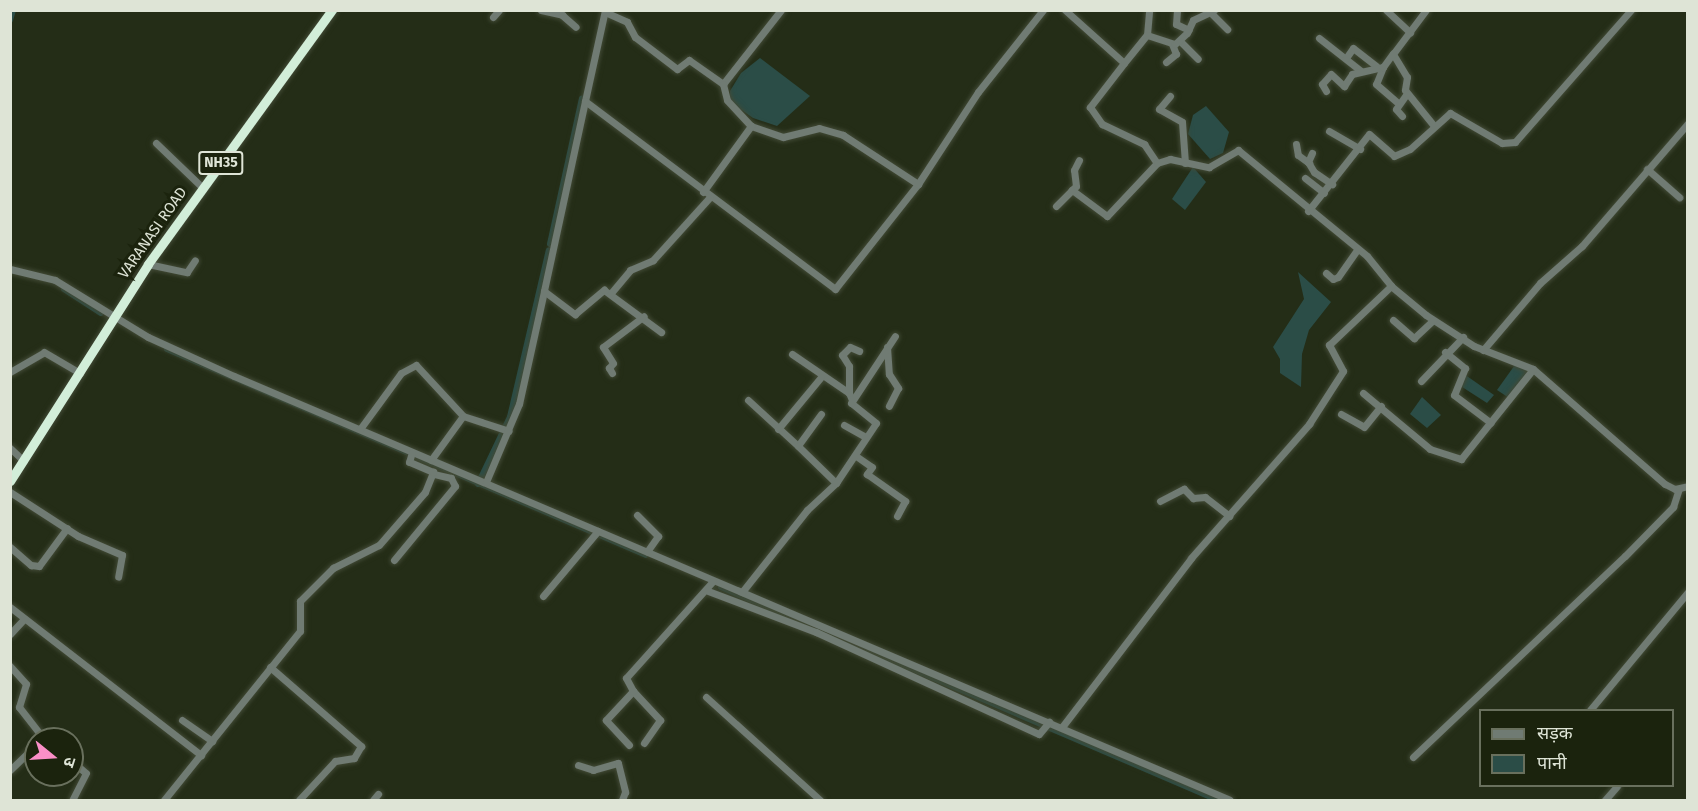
<!DOCTYPE html>
<meta charset="utf-8">
<style>
body{margin:0}
#map{position:relative;width:1698px;height:811px;overflow:hidden;background:#242d17;font-family:"Fira Sans","Noto Sans Devanagari",sans-serif}
div>[style]{position:absolute}
.water>*{inset:0;background:#2b4d47}
.canal>*{height:6px;margin:-3px;padding:0 3px;transform-origin:3px;border-radius:3px;background:#2b4d47}
.roads{filter:drop-shadow(0 0 2px #424a36) drop-shadow(0 0 2px #424a36)}
.minor>*{height:7px;margin:-3.5px;padding:0 3.5px;transform-origin:3.5px;border-radius:3.5px;background:#707b73}
.highway>*{height:9px;margin:-4.5px;padding:0 4.5px;transform-origin:4.5px;border-radius:4.5px;background:#d2eed9}
span{translate:-50% -50%;white-space:nowrap;text-align:center;line-height:1.15;-webkit-text-stroke:6px #1b230d;paint-order:stroke}
.shield-label span{padding:2px 4px;background:#1b230d;border:2px solid;border-radius:4px;-webkit-text-stroke-width:0}
.shield-label{font-size:14px;color:#dee4d6;font-weight:700}
.street-label{font-size:15px;color:#dee4d6}
.frame{position:absolute;inset:0;border:12px solid #dee4d6;pointer-events:none}
.legend{position:absolute;left:1479px;top:709px;width:195px;height:78px;box-sizing:border-box;background:#1b230d;border:2px solid #69705d;margin:0;padding:8px 10px;list-style:none;font-size:18px;color:#dee4d6}
.legend li{display:flex;align-items:center;gap:12px;height:30px}
.legend b{width:30px;border:2px solid #69705d}
.north{position:absolute;left:24px;top:727px;width:60px;height:60px;box-sizing:border-box;background:#1b230d;border:2px solid #69705d;border-radius:50%;rotate:108deg;font-size:16px;font-weight:700;line-height:24px;text-align:center;color:#dee4d6}
.north::after{content:'';display:block;margin:auto;width:21px;height:27px;background:#fa8fc7;clip-path:polygon(50% 0,100% 100%,50% 72%,0 100%)}
</style>
<div id="map">
<div class="water">
<i style="clip-path:polygon(760px 58px,810px 96px,777px 126px,753px 118px,730px 102px,730px 91px,741px 73px)"></i>
<i style="clip-path:polygon(1206px 106px,1229px 132px,1223px 153px,1210px 159px,1188px 134px,1193px 115px)"></i>
<i style="clip-path:polygon(1193px 167px,1206px 182px,1185px 210px,1172px 199px)"></i>
<i style="clip-path:polygon(1298px 272px,1331px 302px,1309px 330px,1302px 354px,1301px 387px,1280px 373px,1280px 359px,1273px 347px,1304px 299px)"></i>
<i style="clip-path:polygon(1517px 362px,1530px 370px,1509px 398px,1497px 390px)"></i>
<i style="clip-path:polygon(1464px 374px,1494px 395px,1487px 403px,1459px 385px)"></i>
<i style="clip-path:polygon(1422px 397px,1441px 415px,1427px 428px,1410px 414px)"></i>
</div>
<div class="canal">
<i style="left:10px;top:20px;width:10px;rotate:-73deg"></i>
<i style="left:550px;top:244px;width:149px;rotate:-77.6deg"></i>
<i style="left:64px;top:289px;width:44px;rotate:33deg"></i>
<i style="left:167px;top:349px;width:521px;rotate:23.27deg"></i>
<i style="left:478px;top:484px;width:74px;rotate:-64.5deg"></i>
<i style="left:510px;top:417px;width:171px;rotate:-76.9deg"></i>
<i style="left:721px;top:587px;width:541px;rotate:23.2deg"></i>
</div>
<div class="roads">
<div class="minor">
<i style="left:541px;top:10px;width:22px;rotate:13deg"></i>
<i style="left:562px;top:15px;width:18px;rotate:41deg"></i>
<i style="left:605px;top:10px;width:93px;rotate:102.4deg"></i>
<i style="left:585px;top:101px;width:313px;rotate:36.9deg"></i>
<i style="left:835px;top:289px;width:134px;rotate:-51.7deg"></i>
<i style="left:918px;top:184px;width:110px;rotate:-56.9deg"></i>
<i style="left:978px;top:92px;width:105px;rotate:-51.6deg"></i>
<i style="left:1065px;top:10px;width:79px;rotate:41.9deg"></i>
<i style="left:1124px;top:63px;width:56px;rotate:127.7deg"></i>
<i style="left:1090px;top:107px;width:21px;rotate:55deg"></i>
<i style="left:1102px;top:124px;width:47px;rotate:25.5deg"></i>
<i style="left:1144px;top:144px;width:23px;rotate:56deg"></i>
<i style="left:1157px;top:163px;width:73px;rotate:133.3deg"></i>
<i style="left:1107px;top:216px;width:44px;rotate:-143.4deg"></i>
<i style="left:1177px;top:10px;width:14px;rotate:94deg"></i>
<i style="left:1176px;top:24px;width:14px;rotate:25deg"></i>
<i style="left:1386px;top:10px;width:33px;rotate:43deg"></i>
<i style="left:1426px;top:10px;width:55px;rotate:126.9deg"></i>
<i style="left:1393px;top:54px;width:27px;rotate:59deg"></i>
<i style="left:1407px;top:77px;width:13px;rotate:99deg"></i>
<i style="left:1405px;top:90px;width:46px;rotate:51.1deg"></i>
<i style="left:605px;top:12px;width:24px;rotate:24deg"></i>
<i style="left:627px;top:22px;width:17px;rotate:62deg"></i>
<i style="left:635px;top:37px;width:53px;rotate:37.3deg"></i>
<i style="left:677px;top:69px;width:15px;rotate:-37deg"></i>
<i style="left:689px;top:60px;width:42px;rotate:35.2deg"></i>
<i style="left:723px;top:84px;width:94px;rotate:-51.9deg"></i>
<i style="left:1211px;top:13px;width:23px;rotate:45deg"></i>
<i style="left:493px;top:17px;width:9px;rotate:-49deg"></i>
<i style="left:1147px;top:35px;width:25px;rotate:-85deg"></i>
<i style="left:1319px;top:38px;width:53px;rotate:38.2deg"></i>
<i style="left:1180px;top:41px;width:25px;rotate:45deg"></i>
<i style="left:1346px;top:58px;width:12px;rotate:-55deg"></i>
<i style="left:1353px;top:48px;width:29px;rotate:38deg"></i>
<i style="left:1166px;top:62px;width:13px;rotate:-39deg"></i>
<i style="left:1176px;top:54px;width:11px;rotate:-112deg"></i>
<i style="left:1124px;top:63px;width:36px;rotate:-51deg"></i>
<i style="left:1147px;top:35px;width:29px;rotate:18deg"></i>
<i style="left:1175px;top:44px;width:16px;rotate:-43deg"></i>
<i style="left:1187px;top:33px;width:14px;rotate:-65deg"></i>
<i style="left:1193px;top:20px;width:23px;rotate:-25deg"></i>
<i style="left:1383px;top:67px;width:18px;rotate:112deg"></i>
<i style="left:1376px;top:84px;width:30px;rotate:41deg"></i>
<i style="left:1326px;top:91px;width:8px;rotate:-120deg"></i>
<i style="left:1322px;top:84px;width:13px;rotate:-48deg"></i>
<i style="left:1331px;top:74px;width:18px;rotate:43deg"></i>
<i style="left:1344px;top:86px;width:14px;rotate:-56deg"></i>
<i style="left:1352px;top:74px;width:32px;rotate:-13deg"></i>
<i style="left:1383px;top:67px;width:17px;rotate:-54deg"></i>
<i style="left:1170px;top:96px;width:17px;rotate:130deg"></i>
<i style="left:1159px;top:109px;width:26px;rotate:29deg"></i>
<i style="left:1182px;top:122px;width:41px;rotate:85.8deg"></i>
<i style="left:585px;top:101px;width:194px;rotate:102.2deg"></i>
<i style="left:544px;top:291px;width:39px;rotate:37deg"></i>
<i style="left:575px;top:314px;width:38px;rotate:-40deg"></i>
<i style="left:604px;top:290px;width:71px;rotate:36.4deg"></i>
<i style="left:1402px;top:116px;width:9px;rotate:-131deg"></i>
<i style="left:1396px;top:109px;width:19px;rotate:-55deg"></i>
<i style="left:751px;top:126px;width:34px;rotate:19deg"></i>
<i style="left:783px;top:137px;width:37px;rotate:-14deg"></i>
<i style="left:819px;top:128px;width:25px;rotate:16deg"></i>
<i style="left:843px;top:135px;width:90px;rotate:33.2deg"></i>
<i style="left:1329px;top:131px;width:36px;rotate:30deg"></i>
<i style="left:156px;top:143px;width:65px;rotate:43.8deg"></i>
<i style="left:1296px;top:144px;width:11px;rotate:80deg"></i>
<i style="left:1298px;top:155px;width:14px;rotate:36deg"></i>
<i style="left:1312px;top:153px;width:10px;rotate:114deg"></i>
<i style="left:1308px;top:162px;width:12px;rotate:59deg"></i>
<i style="left:1314px;top:172px;width:22px;rotate:34deg"></i>
<i style="left:1157px;top:163px;width:14px;rotate:-17deg"></i>
<i style="left:1170px;top:159px;width:40px;rotate:12deg"></i>
<i style="left:1209px;top:167px;width:34px;rotate:-30deg"></i>
<i style="left:1238px;top:150px;width:167px;rotate:39.4deg"></i>
<i style="left:1367px;top:256px;width:38px;rotate:51deg"></i>
<i style="left:1391px;top:286px;width:45px;rotate:39.6deg"></i>
<i style="left:1426px;top:315px;width:57px;rotate:32.9deg"></i>
<i style="left:1474px;top:346px;width:63px;rotate:21.3deg"></i>
<i style="left:1533px;top:369px;width:175px;rotate:41.1deg"></i>
<i style="left:1665px;top:484px;width:11px;rotate:27deg"></i>
<i style="left:1675px;top:489px;width:13px;rotate:-13deg"></i>
<i style="left:1647px;top:169px;width:43px;rotate:41.2deg"></i>
<i style="left:1305px;top:178px;width:24px;rotate:38deg"></i>
<i style="left:703px;top:192px;width:82px;rotate:-54deg"></i>
<i style="left:751px;top:126px;width:35px;rotate:-133deg"></i>
<i style="left:727px;top:100px;width:16px;rotate:-104deg"></i>
<i style="left:1056px;top:206px;width:28px;rotate:-45deg"></i>
<i style="left:1076px;top:186px;width:16px;rotate:-97deg"></i>
<i style="left:1074px;top:170px;width:11px;rotate:-63deg"></i>
<i style="left:1308px;top:211px;width:98px;rotate:-51.6deg"></i>
<i style="left:1369px;top:134px;width:33px;rotate:41deg"></i>
<i style="left:1394px;top:156px;width:17px;rotate:-24deg"></i>
<i style="left:1410px;top:149px;width:54px;rotate:-42deg"></i>
<i style="left:1450px;top:113px;width:60px;rotate:30deg"></i>
<i style="left:1502px;top:143px;width:13px;rotate:-4deg"></i>
<i style="left:1515px;top:142px;width:176px;rotate:-48.7deg"></i>
<i style="left:148px;top:264px;width:40px;rotate:12deg"></i>
<i style="left:187px;top:272px;width:14px;rotate:-56deg"></i>
<i style="left:10px;top:269px;width:46px;rotate:13.7deg"></i>
<i style="left:55px;top:280px;width:109px;rotate:31.5deg"></i>
<i style="left:148px;top:337px;width:94px;rotate:24.4deg"></i>
<i style="left:234px;top:376px;width:1082px;rotate:23.06deg"></i>
<i style="left:1326px;top:273px;width:9px;rotate:41deg"></i>
<i style="left:1333px;top:279px;width:5px;rotate:-22deg"></i>
<i style="left:1338px;top:277px;width:33px;rotate:-55deg"></i>
<i style="left:611px;top:293px;width:30px;rotate:-50deg"></i>
<i style="left:630px;top:270px;width:25px;rotate:-23deg"></i>
<i style="left:653px;top:260px;width:84px;rotate:-47.9deg"></i>
<i style="left:1393px;top:320px;width:28px;rotate:41deg"></i>
<i style="left:1414px;top:338px;width:26px;rotate:-43deg"></i>
<i style="left:887px;top:347px;width:27px;rotate:86deg"></i>
<i style="left:889px;top:374px;width:17px;rotate:57deg"></i>
<i style="left:898px;top:388px;width:20px;rotate:117deg"></i>
<i style="left:1483px;top:350px;width:88px;rotate:-49.6deg"></i>
<i style="left:1540px;top:283px;width:56px;rotate:-41.4deg"></i>
<i style="left:1582px;top:246px;width:162px;rotate:-49.2deg"></i>
<i style="left:1445px;top:352px;width:26px;rotate:39deg"></i>
<i style="left:1465px;top:368px;width:29px;rotate:112deg"></i>
<i style="left:1454px;top:395px;width:46px;rotate:37.1deg"></i>
<i style="left:792px;top:354px;width:69px;rotate:34.4deg"></i>
<i style="left:849px;top:393px;width:8px;rotate:67deg"></i>
<i style="left:10px;top:372px;width:39px;rotate:-30deg"></i>
<i style="left:44px;top:352px;width:42px;rotate:30.3deg"></i>
<i style="left:612px;top:373px;width:6px;rotate:-121deg"></i>
<i style="left:609px;top:368px;width:6px;rotate:-51deg"></i>
<i style="left:613px;top:363px;width:19px;rotate:-122deg"></i>
<i style="left:603px;top:347px;width:51px;rotate:-37.1deg"></i>
<i style="left:1421px;top:381px;width:61px;rotate:-46.3deg"></i>
<i style="left:849px;top:393px;width:27px;rotate:-90deg"></i>
<i style="left:849px;top:366px;width:13px;rotate:-122deg"></i>
<i style="left:842px;top:355px;width:11px;rotate:-45deg"></i>
<i style="left:850px;top:347px;width:10px;rotate:24deg"></i>
<i style="left:1363px;top:393px;width:87px;rotate:39.9deg"></i>
<i style="left:1430px;top:449px;width:33px;rotate:18deg"></i>
<i style="left:1461px;top:459px;width:115px;rotate:-51.3deg"></i>
<i style="left:748px;top:400px;width:68px;rotate:42.6deg"></i>
<i style="left:821px;top:414px;width:39px;rotate:126deg"></i>
<i style="left:798px;top:446px;width:53px;rotate:44.2deg"></i>
<i style="left:1341px;top:414px;width:26px;rotate:29deg"></i>
<i style="left:1364px;top:427px;width:27px;rotate:-51deg"></i>
<i style="left:844px;top:425px;width:25px;rotate:29deg"></i>
<i style="left:360px;top:429px;width:69px;rotate:-53.8deg"></i>
<i style="left:401px;top:373px;width:17px;rotate:-28deg"></i>
<i style="left:416px;top:365px;width:69px;rotate:47.3deg"></i>
<i style="left:778px;top:429px;width:67px;rotate:-50.4deg"></i>
<i style="left:10px;top:448px;width:19px;rotate:43deg"></i>
<i style="left:856px;top:456px;width:19px;rotate:35deg"></i>
<i style="left:872px;top:467px;width:9px;rotate:126deg"></i>
<i style="left:867px;top:474px;width:47px;rotate:35.4deg"></i>
<i style="left:905px;top:501px;width:17px;rotate:118deg"></i>
<i style="left:431px;top:460px;width:54px;rotate:-54deg"></i>
<i style="left:463px;top:416px;width:48px;rotate:18.1deg"></i>
<i style="left:486px;top:482px;width:85px;rotate:-67.1deg"></i>
<i style="left:519px;top:404px;width:116px;rotate:-77.5deg"></i>
<i style="left:10px;top:492px;width:81px;rotate:32.9deg"></i>
<i style="left:78px;top:536px;width:48px;rotate:23.4deg"></i>
<i style="left:122px;top:555px;width:22px;rotate:100deg"></i>
<i style="left:1160px;top:501px;width:27px;rotate:-27deg"></i>
<i style="left:1184px;top:489px;width:13px;rotate:45deg"></i>
<i style="left:1193px;top:498px;width:12px;rotate:-5deg"></i>
<i style="left:1205px;top:497px;width:31px;rotate:38deg"></i>
<i style="left:637px;top:515px;width:30px;rotate:45deg"></i>
<i style="left:658px;top:536px;width:19px;rotate:125deg"></i>
<i style="left:10px;top:547px;width:28px;rotate:41deg"></i>
<i style="left:31px;top:565px;width:8px;rotate:7deg"></i>
<i style="left:39px;top:566px;width:47px;rotate:-53.6deg"></i>
<i style="left:394px;top:560px;width:96px;rotate:-50.5deg"></i>
<i style="left:455px;top:486px;width:9px;rotate:-117deg"></i>
<i style="left:451px;top:478px;width:17px;rotate:-167deg"></i>
<i style="left:708px;top:591px;width:116px;rotate:20.8deg"></i>
<i style="left:816px;top:632px;width:245px;rotate:24.6deg"></i>
<i style="left:1039px;top:734px;width:16px;rotate:-50deg"></i>
<i style="left:742px;top:592px;width:105px;rotate:-51.6deg"></i>
<i style="left:807px;top:510px;width:40px;rotate:-43deg"></i>
<i style="left:836px;top:483px;width:72px;rotate:-56.3deg"></i>
<i style="left:876px;top:423px;width:32px;rotate:-141deg"></i>
<i style="left:851px;top:403px;width:80px;rotate:-56.7deg"></i>
<i style="left:543px;top:596px;width:85px;rotate:-49.8deg"></i>
<i style="left:10px;top:607px;width:242px;rotate:37.8deg"></i>
<i style="left:10px;top:634px;width:21px;rotate:-47deg"></i>
<i style="left:10px;top:666px;width:24px;rotate:48deg"></i>
<i style="left:26px;top:684px;width:24px;rotate:107deg"></i>
<i style="left:19px;top:707px;width:41px;rotate:52deg"></i>
<i style="left:270px;top:667px;width:121px;rotate:41deg"></i>
<i style="left:361px;top:746px;width:14px;rotate:120deg"></i>
<i style="left:354px;top:758px;width:19px;rotate:171deg"></i>
<i style="left:335px;top:761px;width:53px;rotate:132.7deg"></i>
<i style="left:633px;top:691px;width:40px;rotate:47deg"></i>
<i style="left:660px;top:720px;width:28px;rotate:125deg"></i>
<i style="left:706px;top:697px;width:154px;rotate:42.1deg"></i>
<i style="left:1590px;top:710px;width:153px;rotate:-50.3deg"></i>
<i style="left:182px;top:720px;width:37px;rotate:35deg"></i>
<i style="left:1062px;top:727px;width:213px;rotate:-52.6deg"></i>
<i style="left:1191px;top:558px;width:179px;rotate:-48.6deg"></i>
<i style="left:1309px;top:424px;width:63px;rotate:-57.3deg"></i>
<i style="left:1343px;top:371px;width:30px;rotate:-118deg"></i>
<i style="left:1329px;top:345px;width:86px;rotate:-43.6deg"></i>
<i style="left:629px;top:745px;width:34px;rotate:-133deg"></i>
<i style="left:606px;top:720px;width:40px;rotate:-47deg"></i>
<i style="left:633px;top:691px;width:15px;rotate:-118deg"></i>
<i style="left:626px;top:678px;width:130px;rotate:-48.1deg"></i>
<i style="left:1413px;top:757px;width:292px;rotate:-43.5deg"></i>
<i style="left:1625px;top:556px;width:69px;rotate:-45.6deg"></i>
<i style="left:1673px;top:507px;width:19px;rotate:-72deg"></i>
<i style="left:72px;top:761px;width:18px;rotate:41deg"></i>
<i style="left:86px;top:773px;width:30px;rotate:117deg"></i>
<i style="left:578px;top:765px;width:16px;rotate:18deg"></i>
<i style="left:593px;top:770px;width:26px;rotate:-16deg"></i>
<i style="left:618px;top:763px;width:30px;rotate:76deg"></i>
<i style="left:625px;top:792px;width:9px;rotate:111deg"></i>
<i style="left:10px;top:770px;width:36px;rotate:-44deg"></i>
<i style="left:164px;top:800px;width:217px;rotate:-51.2deg"></i>
<i style="left:300px;top:631px;width:30px;rotate:-90deg"></i>
<i style="left:300px;top:601px;width:47px;rotate:-45deg"></i>
<i style="left:333px;top:568px;width:51px;rotate:-26.6deg"></i>
<i style="left:379px;top:545px;width:70px;rotate:-49deg"></i>
<i style="left:425px;top:492px;width:22px;rotate:-68deg"></i>
<i style="left:433px;top:472px;width:26px;rotate:-157deg"></i>
<i style="left:409px;top:462px;width:10px;rotate:-73deg"></i>
<i style="left:373px;top:800px;width:8px;rotate:-50deg"></i>
<i style="left:1605px;top:800px;width:18px;rotate:-49deg"></i>
</div>
<div class="highway">
<i style="left:10px;top:481px;width:257px;rotate:-57.5deg"></i>
<i style="left:148px;top:264px;width:314px;rotate:-54.1deg"></i>
</div>
</div>
<div class="shield-label">
<span style="left:221px;top:163px">NH35</span>
</div>
<div class="street-label">
<span style="left:153px;top:233px;rotate:-55deg">VARANASI ROAD</span>
</div>
<div class="frame"></div>
<ul class="legend">
<li><b style="height:8px;background:#707b73"></b>सड़क</li>
<li><b style="height:16px;background:#2b4d47"></b>पानी</li>
</ul>
<div class="north">उ</div>
</div>
